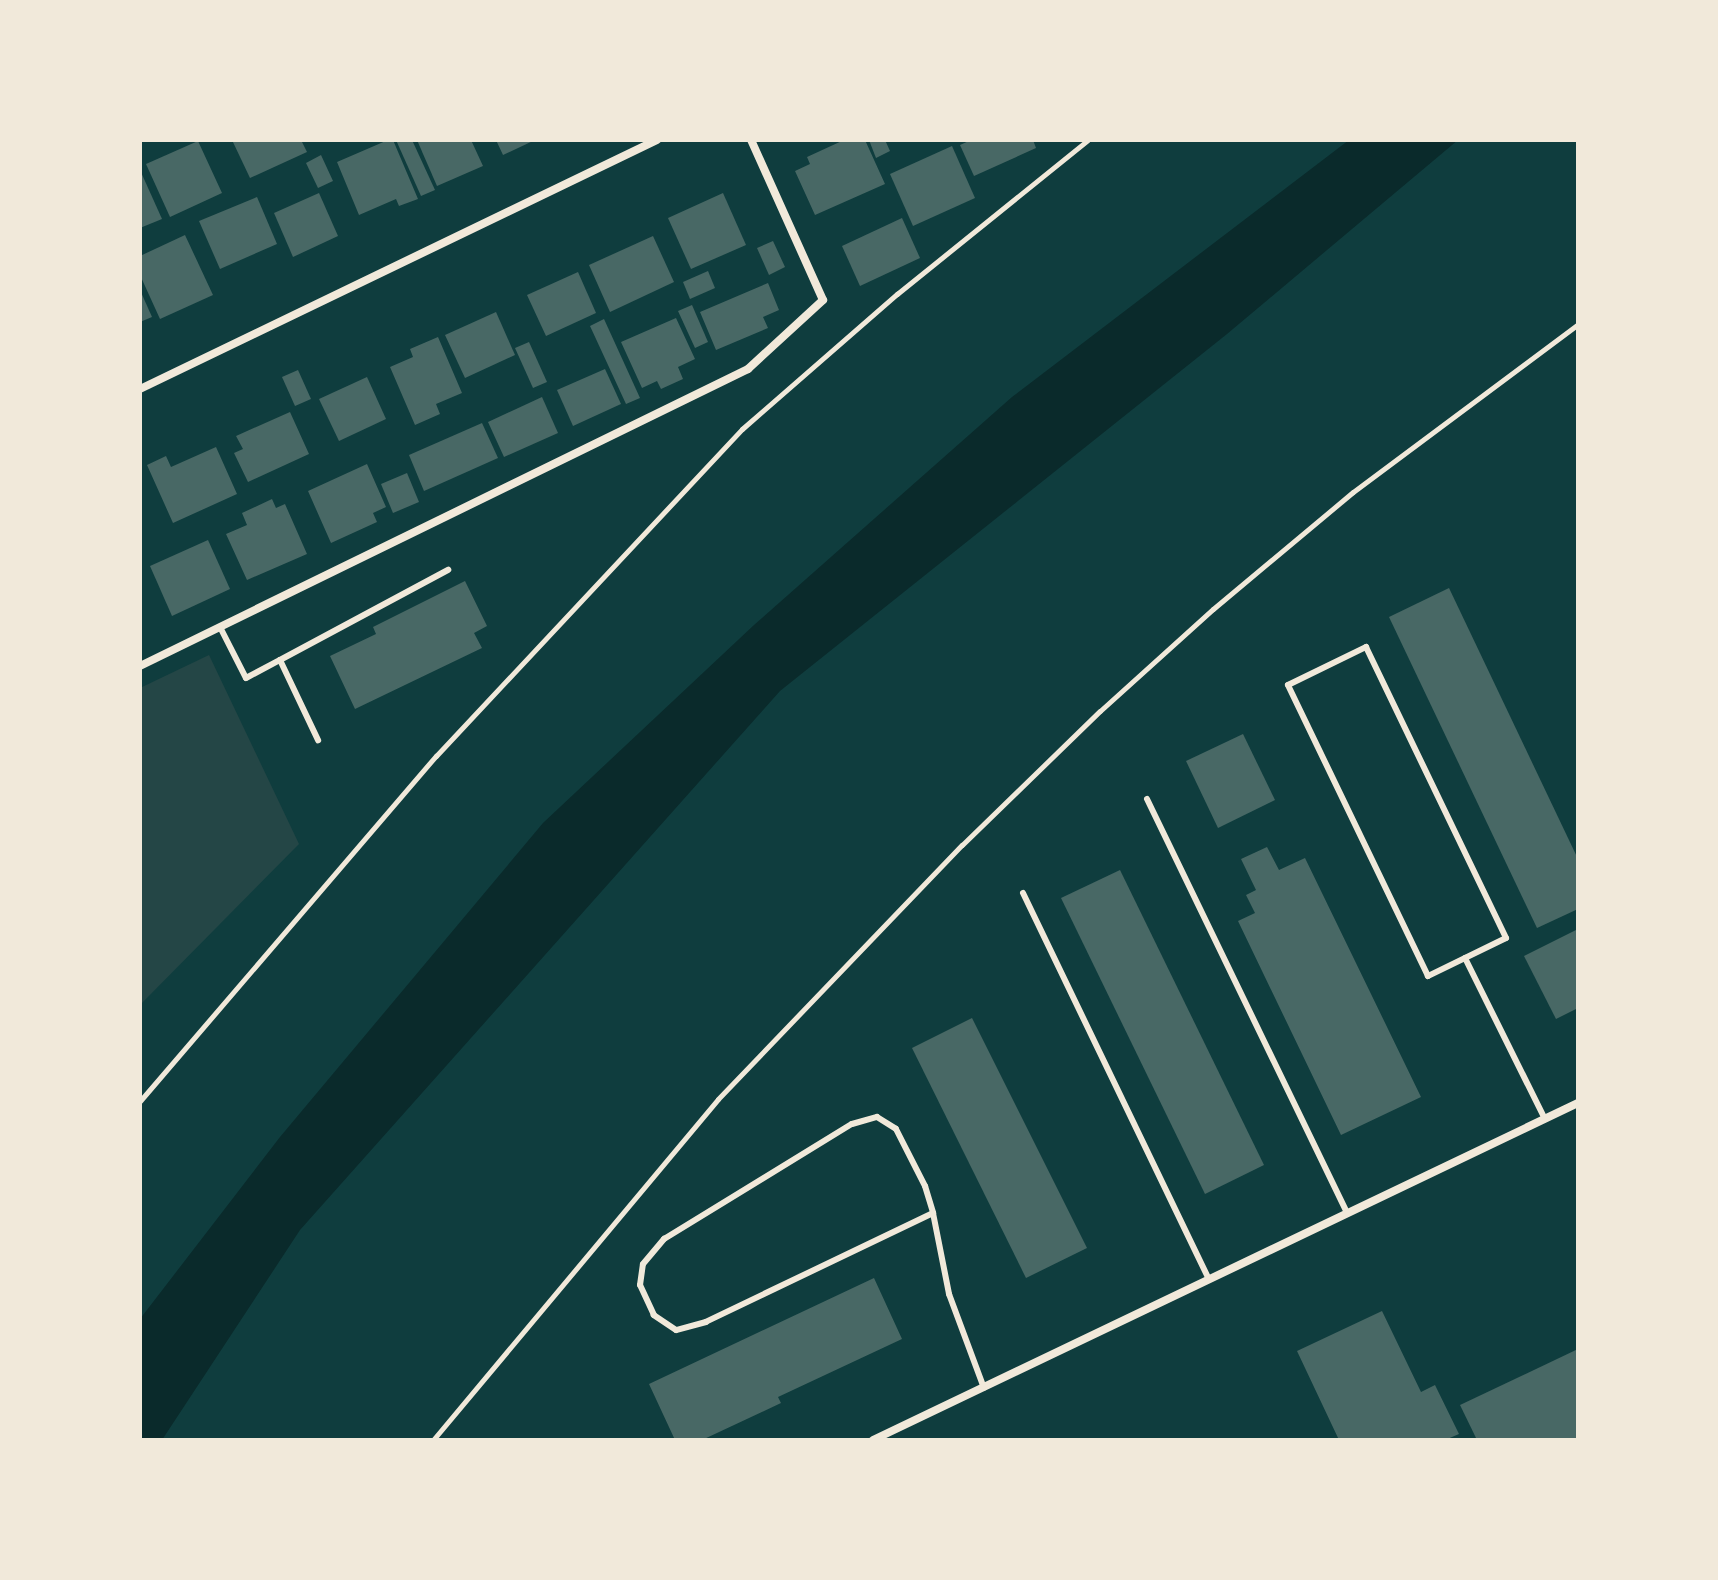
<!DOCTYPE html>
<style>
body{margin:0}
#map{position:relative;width:1718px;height:1580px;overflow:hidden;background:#0f3d3e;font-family:"Open Sans",sans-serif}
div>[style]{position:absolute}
.green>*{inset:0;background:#244646}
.water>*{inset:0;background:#0a2a2b}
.building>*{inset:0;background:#486865}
.path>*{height:5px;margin:-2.5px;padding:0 2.5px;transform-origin:2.5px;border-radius:2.5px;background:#f1e9da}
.service>*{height:6px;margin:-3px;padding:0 3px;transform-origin:3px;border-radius:3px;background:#f1e9da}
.minor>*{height:8px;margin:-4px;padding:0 4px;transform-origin:4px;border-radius:4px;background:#f1e9da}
span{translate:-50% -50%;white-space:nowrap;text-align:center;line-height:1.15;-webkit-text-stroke:6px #f1e9da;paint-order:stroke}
.frame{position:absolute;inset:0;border:142px solid #f1e9da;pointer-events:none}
</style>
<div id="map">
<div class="green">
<i style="clip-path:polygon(209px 655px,299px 844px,140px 1005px,140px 688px)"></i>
</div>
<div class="water">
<i style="clip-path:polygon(1349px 140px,1458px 140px,1227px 334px,780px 691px,300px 1230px,162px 1440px,140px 1440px,140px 1319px,280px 1137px,543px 823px,754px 625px,1012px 397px)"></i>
</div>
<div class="building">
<i style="clip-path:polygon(232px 140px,301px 140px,307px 152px,250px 178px)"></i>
<i style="clip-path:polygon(388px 140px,393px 140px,418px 199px,399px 206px,396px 199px,359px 215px,337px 162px)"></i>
<i style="clip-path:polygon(396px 140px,412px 140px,435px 190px,421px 196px)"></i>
<i style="clip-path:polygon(417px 140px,471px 140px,483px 166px,437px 186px)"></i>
<i style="clip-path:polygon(496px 140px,535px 140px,503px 155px)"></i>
<i style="clip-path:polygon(844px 140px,865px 140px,885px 184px,815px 215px,795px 171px,810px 164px,807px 157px)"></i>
<i style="clip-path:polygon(869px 140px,885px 140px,890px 151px,876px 158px)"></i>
<i style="clip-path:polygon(971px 140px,1033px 140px,1036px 148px,974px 176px,960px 145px)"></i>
<i style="clip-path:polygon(198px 141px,222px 193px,170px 217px,146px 164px)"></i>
<i style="clip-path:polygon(952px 146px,975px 198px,913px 226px,890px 174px)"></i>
<i style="clip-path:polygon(321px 155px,333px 181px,318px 188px,306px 163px)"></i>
<i style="clip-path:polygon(140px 170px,162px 219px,140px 228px)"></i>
<i style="clip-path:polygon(319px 193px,338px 236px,293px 257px,274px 213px)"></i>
<i style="clip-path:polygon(723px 193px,746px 245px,691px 269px,668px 218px)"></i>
<i style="clip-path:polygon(257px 197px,277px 244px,220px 269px,199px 221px)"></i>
<i style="clip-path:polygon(902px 218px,920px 258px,860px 286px,842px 246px)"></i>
<i style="clip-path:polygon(185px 235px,213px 295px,160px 319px,140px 275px,140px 256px)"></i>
<i style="clip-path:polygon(653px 236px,674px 282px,610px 312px,589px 265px)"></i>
<i style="clip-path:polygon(773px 241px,785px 267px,769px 275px,757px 248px)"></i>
<i style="clip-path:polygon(708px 271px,715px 288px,690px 299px,683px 282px)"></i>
<i style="clip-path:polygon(578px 272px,596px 313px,546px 336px,527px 295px)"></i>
<i style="clip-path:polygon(768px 283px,779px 310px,763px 317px,768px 328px,716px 350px,700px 312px)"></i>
<i style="clip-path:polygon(140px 290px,152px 317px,140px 322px)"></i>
<i style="clip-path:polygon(692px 305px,708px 342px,695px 348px,678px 311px)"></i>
<i style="clip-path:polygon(496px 312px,515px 355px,465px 378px,445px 335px)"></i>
<i style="clip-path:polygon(676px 318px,695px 359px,678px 367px,683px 379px,661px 389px,657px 381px,642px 388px,621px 342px)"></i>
<i style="clip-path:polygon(604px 319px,640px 398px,626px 404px,590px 326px)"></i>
<i style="clip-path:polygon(438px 337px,462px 393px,436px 404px,440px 414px,415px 425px,390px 367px,413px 357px,410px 349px)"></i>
<i style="clip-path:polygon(529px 342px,547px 382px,533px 388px,515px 348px)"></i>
<i style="clip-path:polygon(605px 369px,621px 404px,573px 426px,557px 390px)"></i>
<i style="clip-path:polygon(298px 370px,311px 399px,295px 406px,282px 377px)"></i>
<i style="clip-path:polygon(367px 377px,386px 419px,339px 441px,319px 399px)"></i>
<i style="clip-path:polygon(542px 397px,558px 433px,504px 457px,488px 422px)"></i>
<i style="clip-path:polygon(290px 412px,309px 454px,248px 482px,234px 453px,243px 449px,236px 436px)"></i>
<i style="clip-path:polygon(482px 423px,498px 458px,424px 491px,409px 455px)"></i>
<i style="clip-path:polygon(216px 447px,237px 494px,173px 523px,147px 465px,166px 456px,171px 467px)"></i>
<i style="clip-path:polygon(367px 464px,386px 507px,373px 513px,377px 522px,331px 543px,308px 491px)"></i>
<i style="clip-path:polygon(407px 473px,419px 502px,393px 513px,381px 484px)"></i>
<i style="clip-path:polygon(272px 499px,276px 508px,285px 504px,307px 554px,247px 580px,226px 534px,247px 525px,242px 513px)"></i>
<i style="clip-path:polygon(208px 540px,230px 589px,172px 616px,150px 566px)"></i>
<i style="clip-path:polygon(465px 581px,487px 626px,474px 633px,482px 648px,355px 709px,330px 656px,376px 634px,373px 627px)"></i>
<i style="clip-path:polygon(1449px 588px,1578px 859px,1578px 909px,1537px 928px,1389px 617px)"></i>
<i style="clip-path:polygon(1243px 734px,1275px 800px,1218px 828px,1186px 761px)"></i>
<i style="clip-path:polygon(1267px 847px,1279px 870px,1305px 858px,1421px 1097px,1341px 1135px,1238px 921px,1255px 913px,1246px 895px,1256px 890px,1241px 859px)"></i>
<i style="clip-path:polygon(1120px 870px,1264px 1165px,1205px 1194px,1061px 898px)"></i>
<i style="clip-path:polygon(1578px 929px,1578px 1008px,1556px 1019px,1524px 956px)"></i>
<i style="clip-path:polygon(972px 1018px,1087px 1248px,1026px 1278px,912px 1048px)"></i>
<i style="clip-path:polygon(874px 1278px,902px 1339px,778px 1397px,781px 1403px,702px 1440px,675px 1440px,649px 1384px)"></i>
<i style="clip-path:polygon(1382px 1311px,1421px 1392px,1435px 1385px,1459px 1434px,1445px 1440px,1339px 1440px,1297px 1351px)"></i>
<i style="clip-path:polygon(1578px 1349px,1578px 1440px,1477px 1440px,1460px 1405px)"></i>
</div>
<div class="path">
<i style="left:140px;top:1101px;width:455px;rotate:-49.4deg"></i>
<i style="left:436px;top:756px;width:448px;rotate:-46.9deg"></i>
<i style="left:742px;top:429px;width:206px;rotate:-41.1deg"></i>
<i style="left:897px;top:294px;width:245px;rotate:-38.9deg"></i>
<i style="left:433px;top:1440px;width:444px;rotate:-50.1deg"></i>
<i style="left:718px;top:1099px;width:352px;rotate:-46.2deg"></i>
<i style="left:962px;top:845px;width:192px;rotate:-44.2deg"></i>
<i style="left:1100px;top:711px;width:152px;rotate:-42.1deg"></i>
<i style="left:1213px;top:609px;width:182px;rotate:-39.9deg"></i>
<i style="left:1353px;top:492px;width:281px;rotate:-36.7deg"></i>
</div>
<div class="service">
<i style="left:220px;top:627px;width:57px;rotate:63deg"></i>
<i style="left:246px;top:678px;width:38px;rotate:-28deg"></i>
<i style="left:280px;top:660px;width:89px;rotate:64.6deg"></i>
<i style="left:1366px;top:647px;width:323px;rotate:64.3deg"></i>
<i style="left:1506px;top:938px;width:87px;rotate:154deg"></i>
<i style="left:1428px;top:976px;width:323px;rotate:-115.7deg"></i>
<i style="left:1288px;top:685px;width:87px;rotate:-26deg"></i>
<i style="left:280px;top:660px;width:191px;rotate:-28.2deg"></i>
<i style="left:1147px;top:799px;width:460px;rotate:64.2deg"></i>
<i style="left:1023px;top:893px;width:427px;rotate:64.3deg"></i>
<i style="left:1465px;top:958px;width:180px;rotate:63.6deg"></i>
<i style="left:877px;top:1117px;width:22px;rotate:32deg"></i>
<i style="left:896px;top:1129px;width:64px;rotate:63deg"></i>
<i style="left:925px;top:1186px;width:28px;rotate:73deg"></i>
<i style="left:933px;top:1213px;width:252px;rotate:154.4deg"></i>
<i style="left:706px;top:1322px;width:31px;rotate:165deg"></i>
<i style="left:676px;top:1330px;width:27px;rotate:-146deg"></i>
<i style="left:654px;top:1315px;width:33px;rotate:-115deg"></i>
<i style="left:640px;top:1285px;width:21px;rotate:-82deg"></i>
<i style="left:643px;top:1264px;width:33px;rotate:-50deg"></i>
<i style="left:664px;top:1239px;width:220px;rotate:-31.5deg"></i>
<i style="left:852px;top:1124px;width:26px;rotate:-16deg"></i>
<i style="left:933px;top:1213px;width:83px;rotate:78.8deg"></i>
<i style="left:949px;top:1294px;width:100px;rotate:69.6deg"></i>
</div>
<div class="minor">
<i style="left:140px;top:389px;width:574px;rotate:-25.72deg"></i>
<i style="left:140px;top:666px;width:677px;rotate:-26.03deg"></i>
<i style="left:748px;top:369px;width:102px;rotate:-42.6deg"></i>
<i style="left:823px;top:300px;width:175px;rotate:-114.2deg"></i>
<i style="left:873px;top:1440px;width:781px;rotate:-25.55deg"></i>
</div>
<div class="frame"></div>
</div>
